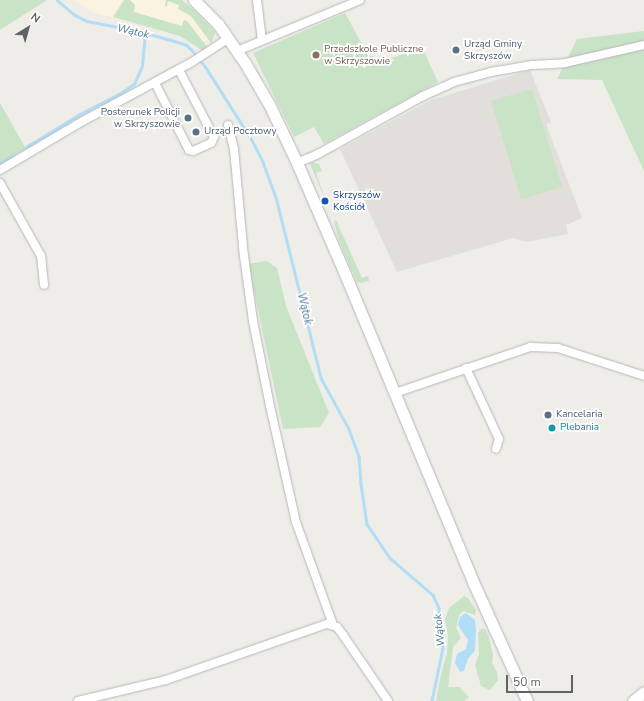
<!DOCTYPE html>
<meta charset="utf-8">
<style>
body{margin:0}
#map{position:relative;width:644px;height:701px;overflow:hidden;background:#efede7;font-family:"Nunito Sans",sans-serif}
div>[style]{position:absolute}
.commercial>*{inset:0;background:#faf3e1}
.education>*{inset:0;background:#e2ded9}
.green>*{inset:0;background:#c9e3c7}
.water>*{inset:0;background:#b1ddf6}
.stream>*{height:2.5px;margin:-1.25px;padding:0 1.25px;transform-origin:1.25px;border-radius:1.25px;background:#b1ddf6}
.roads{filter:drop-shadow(0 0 1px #b4b7ba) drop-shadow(0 0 1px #b4b7ba)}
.street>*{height:8px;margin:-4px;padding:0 4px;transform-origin:4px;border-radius:4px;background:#fff}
.secondary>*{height:11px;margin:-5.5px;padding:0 5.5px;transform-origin:5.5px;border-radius:5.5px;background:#fff}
.dots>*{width:11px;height:11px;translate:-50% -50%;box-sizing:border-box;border:2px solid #fff;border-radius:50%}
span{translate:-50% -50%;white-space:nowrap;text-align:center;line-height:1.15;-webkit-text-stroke:3.5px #fff;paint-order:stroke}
.service-label{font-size:10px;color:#4e5e75}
.left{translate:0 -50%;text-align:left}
.right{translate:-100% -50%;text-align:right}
.education-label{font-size:10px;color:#785e54}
.transit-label{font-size:10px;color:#164399}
.culture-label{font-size:10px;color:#0d838f}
.water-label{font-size:11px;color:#4b7a9e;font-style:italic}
.north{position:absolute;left:8px;top:8px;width:40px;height:40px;-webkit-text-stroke:3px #fff;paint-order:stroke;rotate:37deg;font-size:11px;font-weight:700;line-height:16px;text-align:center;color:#5f6266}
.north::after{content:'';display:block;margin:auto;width:14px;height:18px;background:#5f6266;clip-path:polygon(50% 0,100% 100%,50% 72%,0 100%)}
.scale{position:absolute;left:506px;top:675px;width:67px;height:18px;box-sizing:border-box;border:2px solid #5f6266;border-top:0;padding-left:5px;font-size:12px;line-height:14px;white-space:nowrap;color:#5f6266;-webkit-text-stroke:3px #fff;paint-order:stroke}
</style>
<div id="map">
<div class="commercial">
<i style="clip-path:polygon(74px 0,177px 0,186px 5px,210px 37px,198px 47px,180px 35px,92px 12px)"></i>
</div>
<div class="education">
<i style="clip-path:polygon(530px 70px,551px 122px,546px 124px,582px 218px,566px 225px,568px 234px,526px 242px,513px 238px,397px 272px,340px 149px,431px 100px)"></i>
</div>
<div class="green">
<i style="clip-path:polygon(0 0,47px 0,0 30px)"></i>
<i style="clip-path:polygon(124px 0,130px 0,135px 5px,134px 12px,182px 26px,184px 20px,187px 21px,208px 48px,203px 51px,180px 36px,113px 17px)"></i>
<i style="clip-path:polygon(166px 0,182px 0,196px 12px,215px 32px,212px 42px,211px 43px,191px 16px,178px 9px,179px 5px,168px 1px,167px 6px,165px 6px)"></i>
<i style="clip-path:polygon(345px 13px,368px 55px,387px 60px,422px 47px,438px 82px,324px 144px,314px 127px,294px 137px,253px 53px)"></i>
<i style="clip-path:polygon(644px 31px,644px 171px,602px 80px,557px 79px,577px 39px)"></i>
<i style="clip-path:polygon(532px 89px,562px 187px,521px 199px,491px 101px)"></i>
<i style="clip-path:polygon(0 103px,26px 149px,0 163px)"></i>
<i style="clip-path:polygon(312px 162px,319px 164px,322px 171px,316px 173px,327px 204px,310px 164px)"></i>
<i style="clip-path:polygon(336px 220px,362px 278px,368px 276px,369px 281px,361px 283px,357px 282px,339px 241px,334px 221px)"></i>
<i style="clip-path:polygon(267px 261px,277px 268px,286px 306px,329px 413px,320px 427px,283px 429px,254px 291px,244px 276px,242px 265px)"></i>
<i style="clip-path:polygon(464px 596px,468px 598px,476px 610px,475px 615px,463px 611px,459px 615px,456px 628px,461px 638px,453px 647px,448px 687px,459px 687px,469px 697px,464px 701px,436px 701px,441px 674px,447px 654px,448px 636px,445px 620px,449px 608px)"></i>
<i style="clip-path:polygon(482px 628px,486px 630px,489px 638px,493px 655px,492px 663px,497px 672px,498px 680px,490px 690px,481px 686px,475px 665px,479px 654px,478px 633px)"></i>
</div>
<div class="water">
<i style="clip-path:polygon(466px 613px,475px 620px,476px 631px,475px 650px,468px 659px,464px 671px,460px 672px,455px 663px,457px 654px,466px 649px,468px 640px,458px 625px,460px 617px)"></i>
</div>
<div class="stream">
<i style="left:57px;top:0;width:23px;rotate:40deg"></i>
<i style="left:75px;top:15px;width:13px;rotate:27deg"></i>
<i style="left:87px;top:21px;width:53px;rotate:10.9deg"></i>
<i style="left:139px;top:31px;width:48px;rotate:15.8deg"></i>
<i style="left:185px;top:44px;width:8px;rotate:40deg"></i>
<i style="left:191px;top:49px;width:22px;rotate:51deg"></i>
<i style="left:205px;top:66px;width:88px;rotate:57.6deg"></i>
<i style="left:252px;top:140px;width:25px;rotate:63deg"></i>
<i style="left:263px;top:162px;width:37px;rotate:70deg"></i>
<i style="left:276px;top:197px;width:187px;rotate:76deg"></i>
<i style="left:321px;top:378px;width:58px;rotate:61.2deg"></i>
<i style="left:349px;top:429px;width:29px;rotate:70deg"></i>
<i style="left:359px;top:456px;width:28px;rotate:86deg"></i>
<i style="left:361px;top:484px;width:40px;rotate:81.5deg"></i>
<i style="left:367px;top:524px;width:41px;rotate:55.9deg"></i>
<i style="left:390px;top:558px;width:57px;rotate:40.7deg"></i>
<i style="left:433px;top:595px;width:14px;rotate:65deg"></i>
<i style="left:439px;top:608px;width:40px;rotate:84.3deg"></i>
<i style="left:443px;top:648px;width:54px;rotate:101.7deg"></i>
<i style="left:26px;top:147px;width:63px;rotate:-31.4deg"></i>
<i style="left:80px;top:114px;width:44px;rotate:-27.1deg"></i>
<i style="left:119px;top:94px;width:18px;rotate:-34deg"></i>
<i style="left:134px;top:84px;width:20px;rotate:-66deg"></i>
<i style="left:142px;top:66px;width:33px;rotate:-85deg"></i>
<i style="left:0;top:163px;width:16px;rotate:-30deg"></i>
</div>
<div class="roads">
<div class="street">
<i style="left:257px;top:0;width:39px;rotate:83deg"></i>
<i style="left:237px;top:51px;width:133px;rotate:-22.5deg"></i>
<i style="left:155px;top:83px;width:75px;rotate:63.1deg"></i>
<i style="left:189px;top:150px;width:4px;rotate:14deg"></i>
<i style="left:193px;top:151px;width:20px;rotate:-24deg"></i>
<i style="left:211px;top:143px;width:7px;rotate:-63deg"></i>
<i style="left:214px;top:137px;width:76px;rotate:-117.6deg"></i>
<i style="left:228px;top:125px;width:25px;rotate:76deg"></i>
<i style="left:234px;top:149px;width:107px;rotate:84.7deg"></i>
<i style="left:244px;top:256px;width:66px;rotate:82.1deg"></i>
<i style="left:253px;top:321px;width:87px;rotate:78.7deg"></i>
<i style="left:270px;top:406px;width:119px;rotate:77.4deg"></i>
<i style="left:296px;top:522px;width:109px;rotate:70.2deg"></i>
<i style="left:297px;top:163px;width:23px;rotate:-23deg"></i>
<i style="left:318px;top:154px;width:120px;rotate:-28.9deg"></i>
<i style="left:423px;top:96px;width:34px;rotate:-24deg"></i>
<i style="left:454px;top:82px;width:38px;rotate:-15deg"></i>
<i style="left:491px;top:72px;width:42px;rotate:-9.7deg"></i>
<i style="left:532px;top:65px;width:33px;rotate:-3deg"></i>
<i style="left:565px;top:63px;width:81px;rotate:-12.8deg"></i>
<i style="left:0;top:170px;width:96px;rotate:-30.6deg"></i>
<i style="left:83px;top:121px;width:124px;rotate:-28.4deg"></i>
<i style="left:192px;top:62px;width:44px;rotate:-33deg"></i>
<i style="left:0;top:183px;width:84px;rotate:60.7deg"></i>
<i style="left:41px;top:256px;width:29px;rotate:84deg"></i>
<i style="left:466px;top:368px;width:78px;rotate:65.1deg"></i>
<i style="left:499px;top:439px;width:10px;rotate:107deg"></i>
<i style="left:395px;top:393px;width:143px;rotate:-18.8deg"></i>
<i style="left:530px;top:347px;width:28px;rotate:2deg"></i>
<i style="left:558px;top:348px;width:90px;rotate:18deg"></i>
<i style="left:78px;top:701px;width:90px;rotate:-13.4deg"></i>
<i style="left:166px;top:680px;width:170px;rotate:-19.2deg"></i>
<i style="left:327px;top:624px;width:10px;rotate:17deg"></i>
<i style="left:337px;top:627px;width:10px;rotate:53deg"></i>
<i style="left:343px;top:635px;width:80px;rotate:55.7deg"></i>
</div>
<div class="secondary">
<i style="left:194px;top:0;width:34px;rotate:45deg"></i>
<i style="left:218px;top:24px;width:47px;rotate:55.3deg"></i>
<i style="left:245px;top:63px;width:48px;rotate:59.7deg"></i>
<i style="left:269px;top:104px;width:65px;rotate:64.6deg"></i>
<i style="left:297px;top:163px;width:121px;rotate:66.6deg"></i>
<i style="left:345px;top:274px;width:336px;rotate:67.4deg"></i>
<i style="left:474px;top:584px;width:128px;rotate:65.6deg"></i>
<i style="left:633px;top:701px;width:14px;rotate:-39deg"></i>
</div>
</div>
<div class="dots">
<i style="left:456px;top:50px;background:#5c6f8a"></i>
<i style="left:316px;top:55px;background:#8d6e63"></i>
<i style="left:188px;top:118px;background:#5c6f8a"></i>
<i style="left:196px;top:132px;background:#5c6f8a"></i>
<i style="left:325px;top:201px;background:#1a4fb4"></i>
<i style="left:548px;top:415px;background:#5c6f8a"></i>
<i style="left:552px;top:428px;background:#0f9aa8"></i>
</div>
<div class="service-label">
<span class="left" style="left:464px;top:50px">Urząd Gminy<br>Skrzyszów</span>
<span class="right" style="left:180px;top:118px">Posterunek Policji<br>w Skrzyszowie</span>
<span class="left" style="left:204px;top:132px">Urząd Pocztowy</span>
<span class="left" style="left:556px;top:415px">Kancelaria</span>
</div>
<div class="education-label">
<span class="left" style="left:324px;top:55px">Przedszkole Publiczne<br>w Skrzyszowie</span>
</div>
<div class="transit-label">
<span class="left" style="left:333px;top:201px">Skrzyszów<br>Kościół</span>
</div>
<div class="culture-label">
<span class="left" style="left:560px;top:428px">Plebania</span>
</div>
<div class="water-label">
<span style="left:133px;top:32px;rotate:13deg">Wątok</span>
<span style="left:304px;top:309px;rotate:76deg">Wątok</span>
<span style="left:440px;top:630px;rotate:-96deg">Wątok</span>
</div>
<div class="north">N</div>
<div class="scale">50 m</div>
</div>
